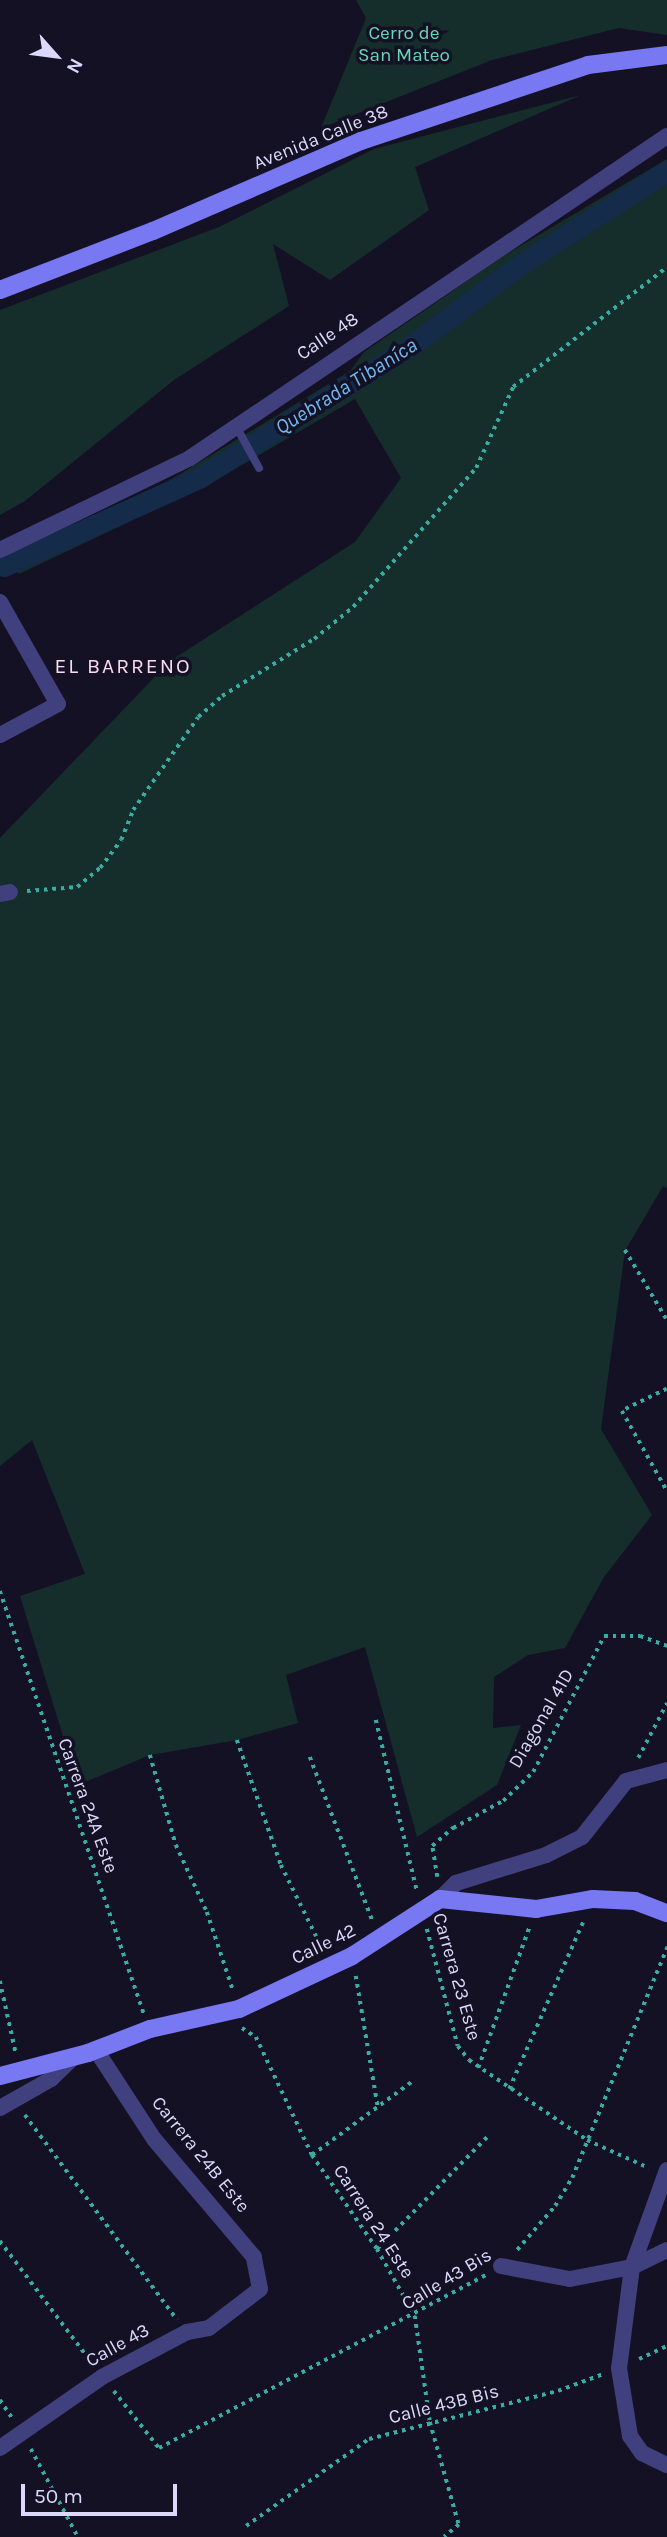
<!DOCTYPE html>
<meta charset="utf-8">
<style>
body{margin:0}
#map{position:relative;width:667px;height:2537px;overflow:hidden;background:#141124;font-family:Karla,sans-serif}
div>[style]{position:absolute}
.green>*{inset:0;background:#152e2c}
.canal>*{height:21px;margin:-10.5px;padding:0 10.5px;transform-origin:10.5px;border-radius:10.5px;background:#152b4a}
.path>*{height:3.5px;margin-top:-1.75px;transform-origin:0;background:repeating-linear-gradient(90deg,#3aada2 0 3.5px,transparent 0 8.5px)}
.lane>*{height:8px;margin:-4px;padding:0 4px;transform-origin:4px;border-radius:4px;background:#41407f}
.street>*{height:16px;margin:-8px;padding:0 8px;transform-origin:8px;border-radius:8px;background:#41407f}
.secondary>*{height:18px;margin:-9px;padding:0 9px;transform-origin:9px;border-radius:9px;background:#7878f3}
span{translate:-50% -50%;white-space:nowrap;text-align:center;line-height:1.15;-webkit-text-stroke:7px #141124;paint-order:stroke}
.park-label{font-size:19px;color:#6ad5b7}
.street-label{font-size:19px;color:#dbd8fb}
.water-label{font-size:21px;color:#6fbaf2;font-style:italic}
.neighbourhood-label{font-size:21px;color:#fcdaf0;letter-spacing:2px}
.north{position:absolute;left:21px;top:21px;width:70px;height:70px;-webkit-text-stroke:5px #141124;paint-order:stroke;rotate:118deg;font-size:19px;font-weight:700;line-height:28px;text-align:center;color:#dbd8fb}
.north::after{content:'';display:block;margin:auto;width:24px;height:32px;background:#dbd8fb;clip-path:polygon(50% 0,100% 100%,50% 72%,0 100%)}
.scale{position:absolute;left:21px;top:2484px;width:156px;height:32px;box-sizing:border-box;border:4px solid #dbd8fb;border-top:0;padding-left:9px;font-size:21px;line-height:24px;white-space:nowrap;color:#dbd8fb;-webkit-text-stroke:5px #141124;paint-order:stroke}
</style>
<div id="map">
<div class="green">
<i style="clip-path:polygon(356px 0,667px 0,667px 35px,619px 28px,492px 60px,321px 128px,366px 18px)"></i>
<i style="clip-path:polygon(581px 95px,415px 167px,429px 210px,330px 280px,273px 244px,289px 306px,174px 380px,25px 501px,0 515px,0 310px,219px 227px,374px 149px)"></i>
<i style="clip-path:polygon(667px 159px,667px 1188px,663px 1186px,625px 1251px,601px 1429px,652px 1515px,604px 1577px,565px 1648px,528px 1655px,494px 1677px,493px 1728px,521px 1725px,497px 1785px,417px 1837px,365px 1647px,286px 1675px,298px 1723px,237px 1740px,150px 1755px,78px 1785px,20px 1596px,85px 1574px,32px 1440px,0 1466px,0 838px,170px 661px,355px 542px,401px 478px,355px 399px,211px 483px,19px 574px,5px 559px,137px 500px,350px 371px,364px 352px,505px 255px)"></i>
</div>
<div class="canal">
<i style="left:4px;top:566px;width:214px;rotate:-24.3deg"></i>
<i style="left:199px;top:478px;width:255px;rotate:-32deg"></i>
<i style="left:415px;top:343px;width:132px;rotate:-36.7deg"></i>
<i style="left:521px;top:264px;width:173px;rotate:-32.5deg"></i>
</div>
<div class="path">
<i style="left:27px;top:891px;width:50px;rotate:-4.6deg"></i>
<i style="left:77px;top:887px;width:30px;rotate:-40deg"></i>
<i style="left:100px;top:868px;width:35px;rotate:-53deg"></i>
<i style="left:121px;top:840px;width:32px;rotate:-68deg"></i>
<i style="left:133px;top:810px;width:113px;rotate:-55deg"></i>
<i style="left:198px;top:717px;width:32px;rotate:-41deg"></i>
<i style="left:222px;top:696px;width:108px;rotate:-31.8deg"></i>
<i style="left:314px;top:639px;width:50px;rotate:-39.4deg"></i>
<i style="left:353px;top:607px;width:186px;rotate:-48.5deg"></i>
<i style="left:476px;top:468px;width:89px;rotate:-65.4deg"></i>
<i style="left:513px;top:387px;width:195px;rotate:-37.9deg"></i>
<i style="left:625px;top:1250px;width:82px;rotate:59deg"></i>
<i style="left:667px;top:1389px;width:50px;rotate:153.9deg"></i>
<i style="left:622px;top:1411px;width:92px;rotate:60.6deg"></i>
<i style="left:0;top:1591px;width:446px;rotate:71.2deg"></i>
<i style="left:376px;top:1720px;width:176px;rotate:76.5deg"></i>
<i style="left:237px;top:1740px;width:133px;rotate:70.6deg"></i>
<i style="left:281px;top:1865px;width:93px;rotate:63.7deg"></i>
<i style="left:150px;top:1755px;width:94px;rotate:73.9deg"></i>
<i style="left:176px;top:1845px;width:74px;rotate:65.2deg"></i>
<i style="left:207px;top:1912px;width:82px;rotate:71.6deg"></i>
<i style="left:310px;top:1757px;width:177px;rotate:69.1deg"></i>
<i style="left:638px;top:1758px;width:62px;rotate:-62.2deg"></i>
<i style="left:437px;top:1877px;width:31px;rotate:-99deg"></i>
<i style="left:432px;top:1846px;width:28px;rotate:-41deg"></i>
<i style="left:453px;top:1828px;width:57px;rotate:-28.4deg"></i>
<i style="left:503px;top:1801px;width:42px;rotate:-44deg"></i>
<i style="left:533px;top:1772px;width:153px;rotate:-62.4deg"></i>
<i style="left:604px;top:1636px;width:36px"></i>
<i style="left:640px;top:1636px;width:29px;rotate:20deg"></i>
<i style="left:427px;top:1929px;width:121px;rotate:75.2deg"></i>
<i style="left:458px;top:2046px;width:18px;rotate:52deg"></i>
<i style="left:469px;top:2060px;width:143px;rotate:34.1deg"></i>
<i style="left:587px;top:2140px;width:68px;rotate:24.3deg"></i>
<i style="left:356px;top:1976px;width:134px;rotate:80.5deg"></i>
<i style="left:0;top:1981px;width:75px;rotate:77.6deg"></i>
<i style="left:242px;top:2028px;width:17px;rotate:33deg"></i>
<i style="left:256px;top:2037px;width:131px;rotate:64.6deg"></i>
<i style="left:312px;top:2155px;width:114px;rotate:55.3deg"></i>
<i style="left:377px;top:2249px;width:77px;rotate:60.4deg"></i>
<i style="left:415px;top:2316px;width:107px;rotate:81.9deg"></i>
<i style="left:430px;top:2422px;width:107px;rotate:74.3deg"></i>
<i style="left:459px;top:2525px;width:19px;rotate:141deg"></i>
<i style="left:478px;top:2068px;width:152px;rotate:-70deg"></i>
<i style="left:509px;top:2089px;width:185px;rotate:-66.1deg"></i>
<i style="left:25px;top:2115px;width:255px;rotate:53.4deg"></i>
<i style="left:312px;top:2155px;width:127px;rotate:-36.3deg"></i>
<i style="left:0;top:2241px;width:153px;rotate:53deg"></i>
<i style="left:377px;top:2249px;width:158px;rotate:-45.5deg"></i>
<i style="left:517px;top:2250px;width:58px;rotate:-49.2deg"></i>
<i style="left:555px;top:2206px;width:33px;rotate:-59deg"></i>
<i style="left:572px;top:2178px;width:250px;rotate:-67.6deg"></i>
<i style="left:639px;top:2359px;width:31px;rotate:-25deg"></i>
<i style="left:114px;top:2391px;width:73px;rotate:51.7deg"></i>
<i style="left:159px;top:2448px;width:371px;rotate:-27.9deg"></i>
<i style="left:0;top:2400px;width:23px;rotate:56deg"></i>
<i style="left:31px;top:2449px;width:100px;rotate:61.9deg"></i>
<i style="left:246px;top:2526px;width:151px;rotate:-35.3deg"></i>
<i style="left:369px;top:2439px;width:195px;rotate:-14.3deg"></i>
<i style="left:558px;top:2391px;width:48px;rotate:-20.7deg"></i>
</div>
<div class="lane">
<i style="left:236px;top:426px;width:48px;rotate:61.3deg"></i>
</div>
<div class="street">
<i style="left:0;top:550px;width:211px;rotate:-25.8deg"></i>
<i style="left:190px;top:458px;width:576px;rotate:-34.02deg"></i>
<i style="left:0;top:602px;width:117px;rotate:60.4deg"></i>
<i style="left:58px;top:704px;width:66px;rotate:151.9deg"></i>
<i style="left:0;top:894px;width:10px;rotate:-11deg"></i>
<i style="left:440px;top:1899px;width:23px;rotate:-45deg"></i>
<i style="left:456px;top:1883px;width:94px;rotate:-17.3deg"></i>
<i style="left:546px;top:1855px;width:40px;rotate:-26.6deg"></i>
<i style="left:582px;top:1837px;width:71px;rotate:-51.8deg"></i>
<i style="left:626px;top:1781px;width:42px;rotate:-15deg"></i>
<i style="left:0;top:2108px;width:59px;rotate:-29.6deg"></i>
<i style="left:51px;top:2079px;width:32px;rotate:-44deg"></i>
<i style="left:667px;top:2170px;width:103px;rotate:109.8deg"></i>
<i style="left:632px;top:2267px;width:102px;rotate:97.3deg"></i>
<i style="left:619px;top:2368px;width:69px;rotate:80.8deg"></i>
<i style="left:630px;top:2436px;width:21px;rotate:55deg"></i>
<i style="left:642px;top:2453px;width:28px;rotate:26deg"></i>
<i style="left:501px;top:2266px;width:70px;rotate:10.7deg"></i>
<i style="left:570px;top:2279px;width:63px;rotate:-11deg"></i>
<i style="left:632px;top:2267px;width:39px;rotate:-26deg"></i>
<i style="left:0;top:2448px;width:124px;rotate:-34.8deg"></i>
<i style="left:102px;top:2377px;width:96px;rotate:-27.9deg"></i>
<i style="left:187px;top:2332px;width:22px;rotate:-10deg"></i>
<i style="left:209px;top:2328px;width:64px;rotate:-37.4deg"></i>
<i style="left:260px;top:2289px;width:33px;rotate:-101deg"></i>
<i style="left:254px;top:2257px;width:155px;rotate:-130.3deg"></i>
<i style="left:154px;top:2139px;width:106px;rotate:-123.1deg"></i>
</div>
<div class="secondary">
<i style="left:0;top:290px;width:164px;rotate:-21.1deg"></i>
<i style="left:153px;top:231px;width:227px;rotate:-23.4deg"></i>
<i style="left:361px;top:141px;width:239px;rotate:-18.5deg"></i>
<i style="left:588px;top:65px;width:80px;rotate:-7.2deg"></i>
<i style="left:0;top:2076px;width:91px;rotate:-14.6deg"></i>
<i style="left:88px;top:2053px;width:66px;rotate:-21.2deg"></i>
<i style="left:150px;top:2029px;width:91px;rotate:-12.7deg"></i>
<i style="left:239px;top:2009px;width:125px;rotate:-25.1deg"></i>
<i style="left:352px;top:1956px;width:105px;rotate:-32.9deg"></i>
<i style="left:440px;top:1899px;width:97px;rotate:5.9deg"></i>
<i style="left:536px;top:1909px;width:58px;rotate:-10deg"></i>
<i style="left:593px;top:1899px;width:42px;rotate:2.7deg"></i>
<i style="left:635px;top:1901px;width:34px;rotate:21deg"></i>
</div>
<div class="park-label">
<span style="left:404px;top:45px">Cerro de<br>San Mateo</span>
</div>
<div class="street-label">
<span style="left:321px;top:138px;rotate:-22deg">Avenida Calle 38</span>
<span style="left:328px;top:337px;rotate:-34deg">Calle 48</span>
<span style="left:542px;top:1719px;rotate:-60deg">Diagonal 41D</span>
<span style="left:87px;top:1806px;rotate:70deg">Carrera 24A Este</span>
<span style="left:324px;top:1945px;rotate:-26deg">Calle 42</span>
<span style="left:456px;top:1977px;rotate:74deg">Carrera 23 Este</span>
<span style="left:200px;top:2155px;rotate:51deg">Carrera 24B Este</span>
<span style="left:373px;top:2222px;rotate:57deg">Carrera 24 Este</span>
<span style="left:447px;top:2280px;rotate:-31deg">Calle 43 Bis</span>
<span style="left:118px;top:2346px;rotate:-29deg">Calle 43</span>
<span style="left:444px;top:2405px;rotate:-14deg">Calle 43B Bis</span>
</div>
<div class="water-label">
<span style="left:346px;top:386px;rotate:-32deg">Quebrada Tibaníca</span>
</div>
<div class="neighbourhood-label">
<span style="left:123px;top:666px">EL BARRENO</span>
</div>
<div class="north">N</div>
<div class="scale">50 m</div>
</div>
